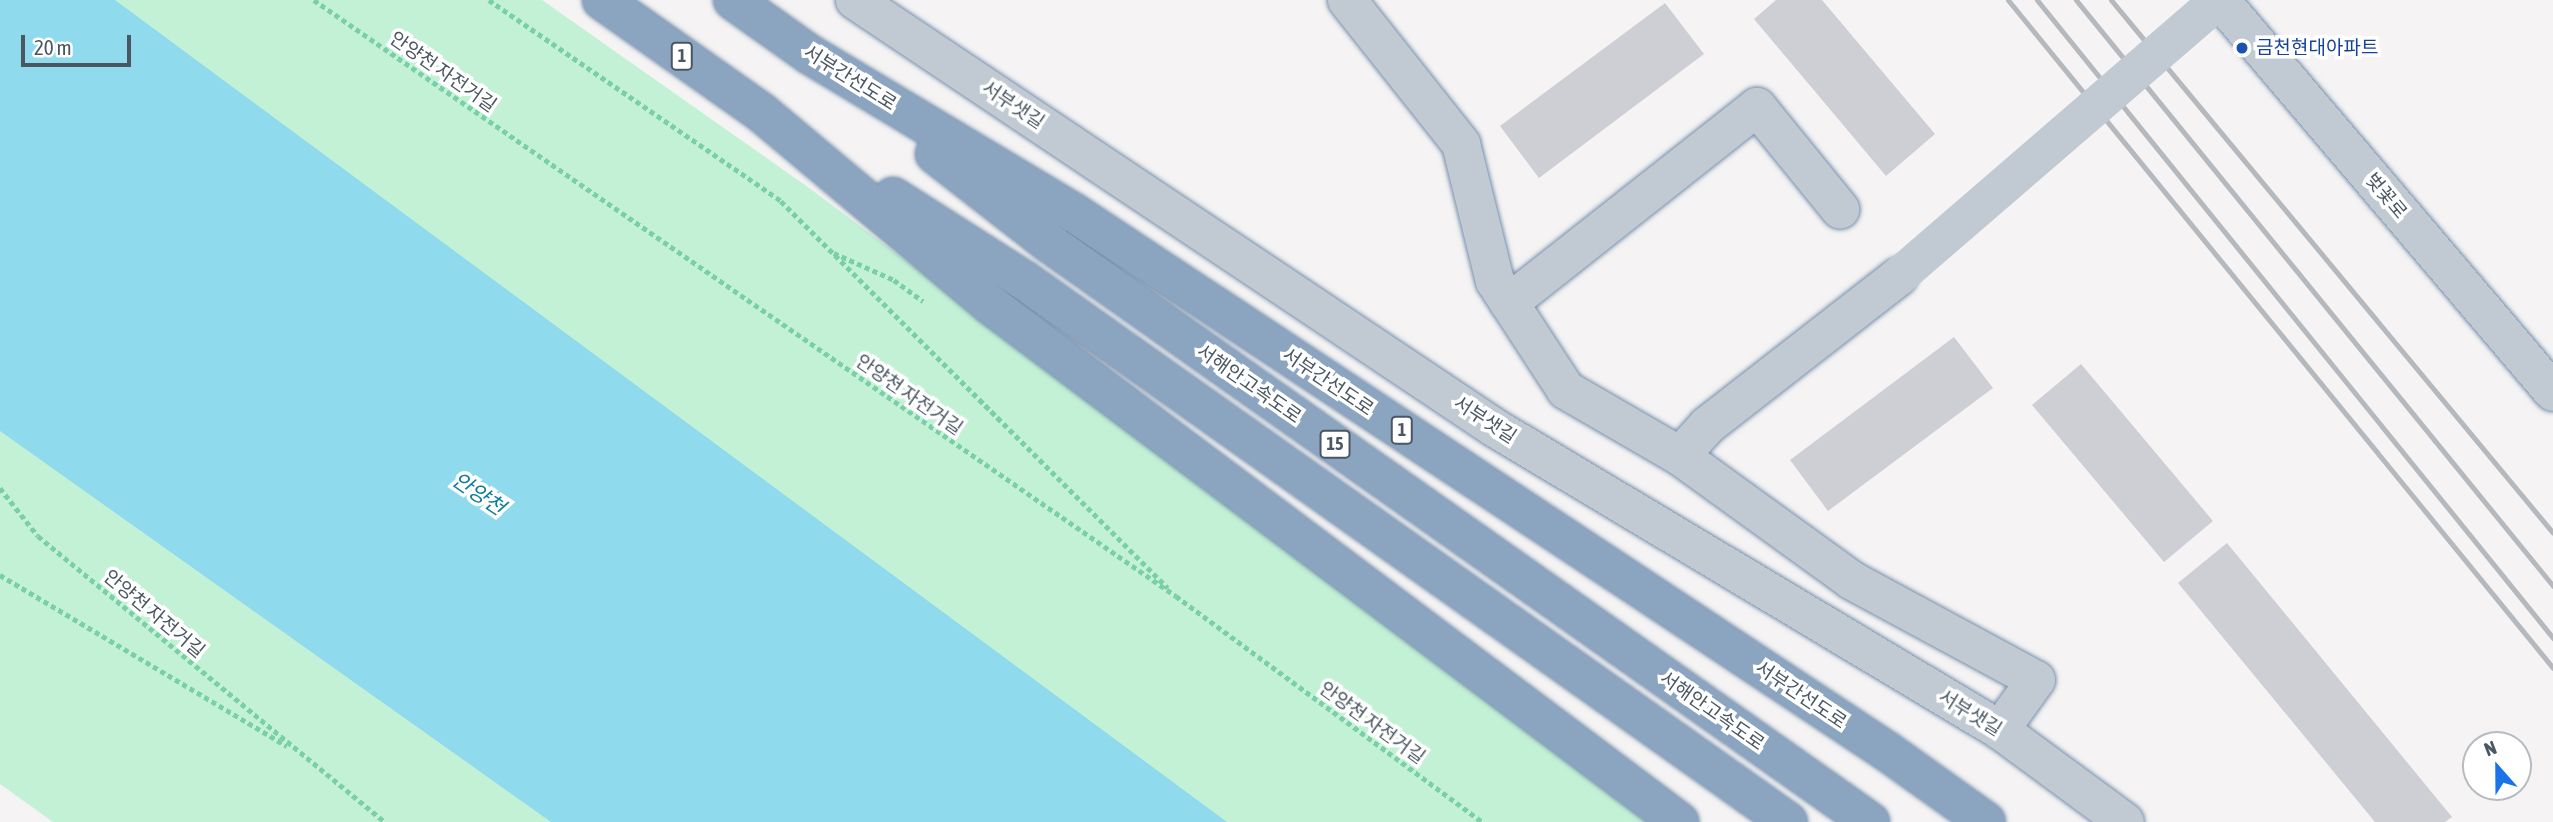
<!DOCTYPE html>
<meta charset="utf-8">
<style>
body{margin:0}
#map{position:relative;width:2553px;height:822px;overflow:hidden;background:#f5f3f3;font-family:"Asap Condensed","Noto Sans KR",sans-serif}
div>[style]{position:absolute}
.green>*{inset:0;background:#c3f1d5}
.water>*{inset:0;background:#90daee}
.building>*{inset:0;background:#cdcfd5}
.path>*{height:4.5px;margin-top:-2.25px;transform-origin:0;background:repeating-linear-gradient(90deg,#7ad0a6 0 5px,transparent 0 8.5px)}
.roads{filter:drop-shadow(0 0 2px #7690ad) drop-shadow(0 0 2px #7690ad)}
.minor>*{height:38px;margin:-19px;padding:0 19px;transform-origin:19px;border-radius:19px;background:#c1cad2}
.highway>*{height:38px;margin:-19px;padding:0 19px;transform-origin:19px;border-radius:19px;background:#8ba5c1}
.rail>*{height:5px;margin:-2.5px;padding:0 2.5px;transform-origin:2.5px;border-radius:2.5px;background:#b5b8bd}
.minor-bridge>*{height:38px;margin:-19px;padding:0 19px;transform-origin:19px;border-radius:19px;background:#c1cad2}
.dots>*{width:19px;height:19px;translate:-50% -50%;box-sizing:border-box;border:4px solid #fff;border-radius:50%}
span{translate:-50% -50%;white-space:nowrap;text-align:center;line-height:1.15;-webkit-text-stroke:7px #fff;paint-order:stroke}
.shield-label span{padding:2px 5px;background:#fff;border:2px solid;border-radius:5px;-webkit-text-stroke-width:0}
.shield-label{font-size:18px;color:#4a5661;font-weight:700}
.transit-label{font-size:19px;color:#164399}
.left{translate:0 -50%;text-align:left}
.street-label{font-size:19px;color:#4a5661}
.water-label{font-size:21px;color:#0c7c9b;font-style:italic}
.north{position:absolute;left:2462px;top:731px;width:70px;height:70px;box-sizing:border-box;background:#fff;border:2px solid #b7bbc0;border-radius:50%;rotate:339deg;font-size:19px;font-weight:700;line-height:28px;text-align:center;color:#4a5661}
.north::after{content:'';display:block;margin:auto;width:24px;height:32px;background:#1a73e8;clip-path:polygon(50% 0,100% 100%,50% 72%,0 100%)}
.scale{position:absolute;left:21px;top:35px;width:110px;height:32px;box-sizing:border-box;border:4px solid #4a5661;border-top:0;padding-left:9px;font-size:21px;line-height:24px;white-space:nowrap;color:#4a5661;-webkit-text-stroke:5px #fff;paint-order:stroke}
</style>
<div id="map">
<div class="green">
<i style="clip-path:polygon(0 0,542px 0,812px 190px,1651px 822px,53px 822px,0 784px)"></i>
</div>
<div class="water">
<i style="clip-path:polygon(0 0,115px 0,1227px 822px,551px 822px,0 431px)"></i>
</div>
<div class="building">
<i style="clip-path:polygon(1776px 0,1822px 0,1935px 134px,1886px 176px,1754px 19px)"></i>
<i style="clip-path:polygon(1665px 3px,1704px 54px,1539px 178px,1500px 126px)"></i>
<i style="clip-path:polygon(1954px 337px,1993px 388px,1828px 511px,1790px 460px)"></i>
<i style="clip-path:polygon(2081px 364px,2213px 521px,2164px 562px,2032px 405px)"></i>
<i style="clip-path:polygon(2227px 543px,2452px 817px,2445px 822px,2375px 822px,2178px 583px)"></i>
</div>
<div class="path">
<i style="left:314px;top:0;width:1048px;rotate:34.66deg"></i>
<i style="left:1176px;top:596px;width:380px;rotate:36.4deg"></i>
<i style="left:489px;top:0;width:354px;rotate:34.5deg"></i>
<i style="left:781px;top:201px;width:547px;rotate:45deg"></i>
<i style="left:834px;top:253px;width:66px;rotate:24.2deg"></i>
<i style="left:894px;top:280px;width:36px;rotate:36deg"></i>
<i style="left:0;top:488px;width:61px;rotate:51.6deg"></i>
<i style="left:38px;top:536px;width:450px;rotate:39.5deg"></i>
<i style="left:0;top:575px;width:334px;rotate:30.8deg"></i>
</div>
<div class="roads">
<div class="minor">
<i style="left:855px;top:0;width:770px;rotate:33.77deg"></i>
<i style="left:1495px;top:428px;width:588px;rotate:30.88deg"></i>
<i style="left:2000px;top:730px;width:155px;rotate:36.4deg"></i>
<i style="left:1347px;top:0;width:184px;rotate:51.6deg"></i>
<i style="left:1461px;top:144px;width:141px;rotate:76.1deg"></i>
<i style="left:1495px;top:281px;width:130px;rotate:56.9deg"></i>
<i style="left:1566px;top:390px;width:132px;rotate:30.1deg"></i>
<i style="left:1680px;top:456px;width:211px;rotate:35.9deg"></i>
<i style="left:1851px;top:580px;width:210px;rotate:28.4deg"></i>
<i style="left:2036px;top:680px;width:62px;rotate:125.8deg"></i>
<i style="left:2220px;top:0;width:514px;rotate:49.65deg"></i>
<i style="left:1509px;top:303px;width:316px;rotate:-38.3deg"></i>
<i style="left:1757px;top:107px;width:132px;rotate:50.9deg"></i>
<i style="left:1680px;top:456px;width:42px;rotate:-47.9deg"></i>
<i style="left:1708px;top:425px;width:241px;rotate:-37.9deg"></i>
</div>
<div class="highway">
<i style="left:602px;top:0;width:196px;rotate:35.2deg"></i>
<i style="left:762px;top:113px;width:299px;rotate:40deg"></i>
<i style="left:991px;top:305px;width:861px;rotate:36.92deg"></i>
<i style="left:733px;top:0;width:93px;rotate:35.4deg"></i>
<i style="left:809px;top:54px;width:309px;rotate:31deg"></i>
<i style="left:1074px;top:213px;width:976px;rotate:33.51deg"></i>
<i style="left:1888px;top:752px;width:120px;rotate:35.5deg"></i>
<i style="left:935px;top:154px;width:143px;rotate:37.9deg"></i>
<i style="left:1048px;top:242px;width:1006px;rotate:35.21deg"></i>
<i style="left:893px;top:197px;width:156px;rotate:32.5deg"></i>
<i style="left:1025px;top:281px;width:935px;rotate:35.34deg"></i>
</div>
</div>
<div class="rail">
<i style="left:2008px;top:0;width:862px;rotate:50.79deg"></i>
<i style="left:2037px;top:0;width:821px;rotate:51.03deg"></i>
<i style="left:2076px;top:0;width:756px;rotate:50.85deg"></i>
<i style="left:2111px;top:0;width:692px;rotate:50.33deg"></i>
</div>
<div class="minor-bridge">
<i style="left:1898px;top:277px;width:424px;rotate:-40.8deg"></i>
</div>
<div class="dots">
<i style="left:2242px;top:48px;background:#1a4fb4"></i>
</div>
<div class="shield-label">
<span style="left:682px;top:56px">1</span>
<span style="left:1402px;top:430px">1</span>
<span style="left:1335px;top:444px">15</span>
</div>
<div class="transit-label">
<span class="left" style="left:2256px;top:48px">금천현대아파트</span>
</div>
<div class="street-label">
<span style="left:443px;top:72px;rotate:35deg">안양천 자전거길</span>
<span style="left:850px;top:78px;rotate:32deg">서부간선도로</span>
<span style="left:1013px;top:105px;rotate:34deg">서부샛길</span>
<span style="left:2386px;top:196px;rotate:50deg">벚꽃로</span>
<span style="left:1328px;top:382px;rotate:34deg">서부간선도로</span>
<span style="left:1249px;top:384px;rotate:35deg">서해안고속도로</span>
<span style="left:909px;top:395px;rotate:35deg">안양천 자전거길</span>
<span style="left:1485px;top:420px;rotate:33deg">서부샛길</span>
<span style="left:154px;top:614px;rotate:40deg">안양천 자전거길</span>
<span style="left:1801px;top:695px;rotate:34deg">서부간선도로</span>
<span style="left:1712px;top:711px;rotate:35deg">서해안고속도로</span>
<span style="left:1970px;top:713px;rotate:32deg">서부샛길</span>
<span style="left:1372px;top:723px;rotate:36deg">안양천 자전거길</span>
</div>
<div class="water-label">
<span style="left:479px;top:493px;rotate:34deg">안양천</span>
</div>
<div class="north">N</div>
<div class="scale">20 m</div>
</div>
